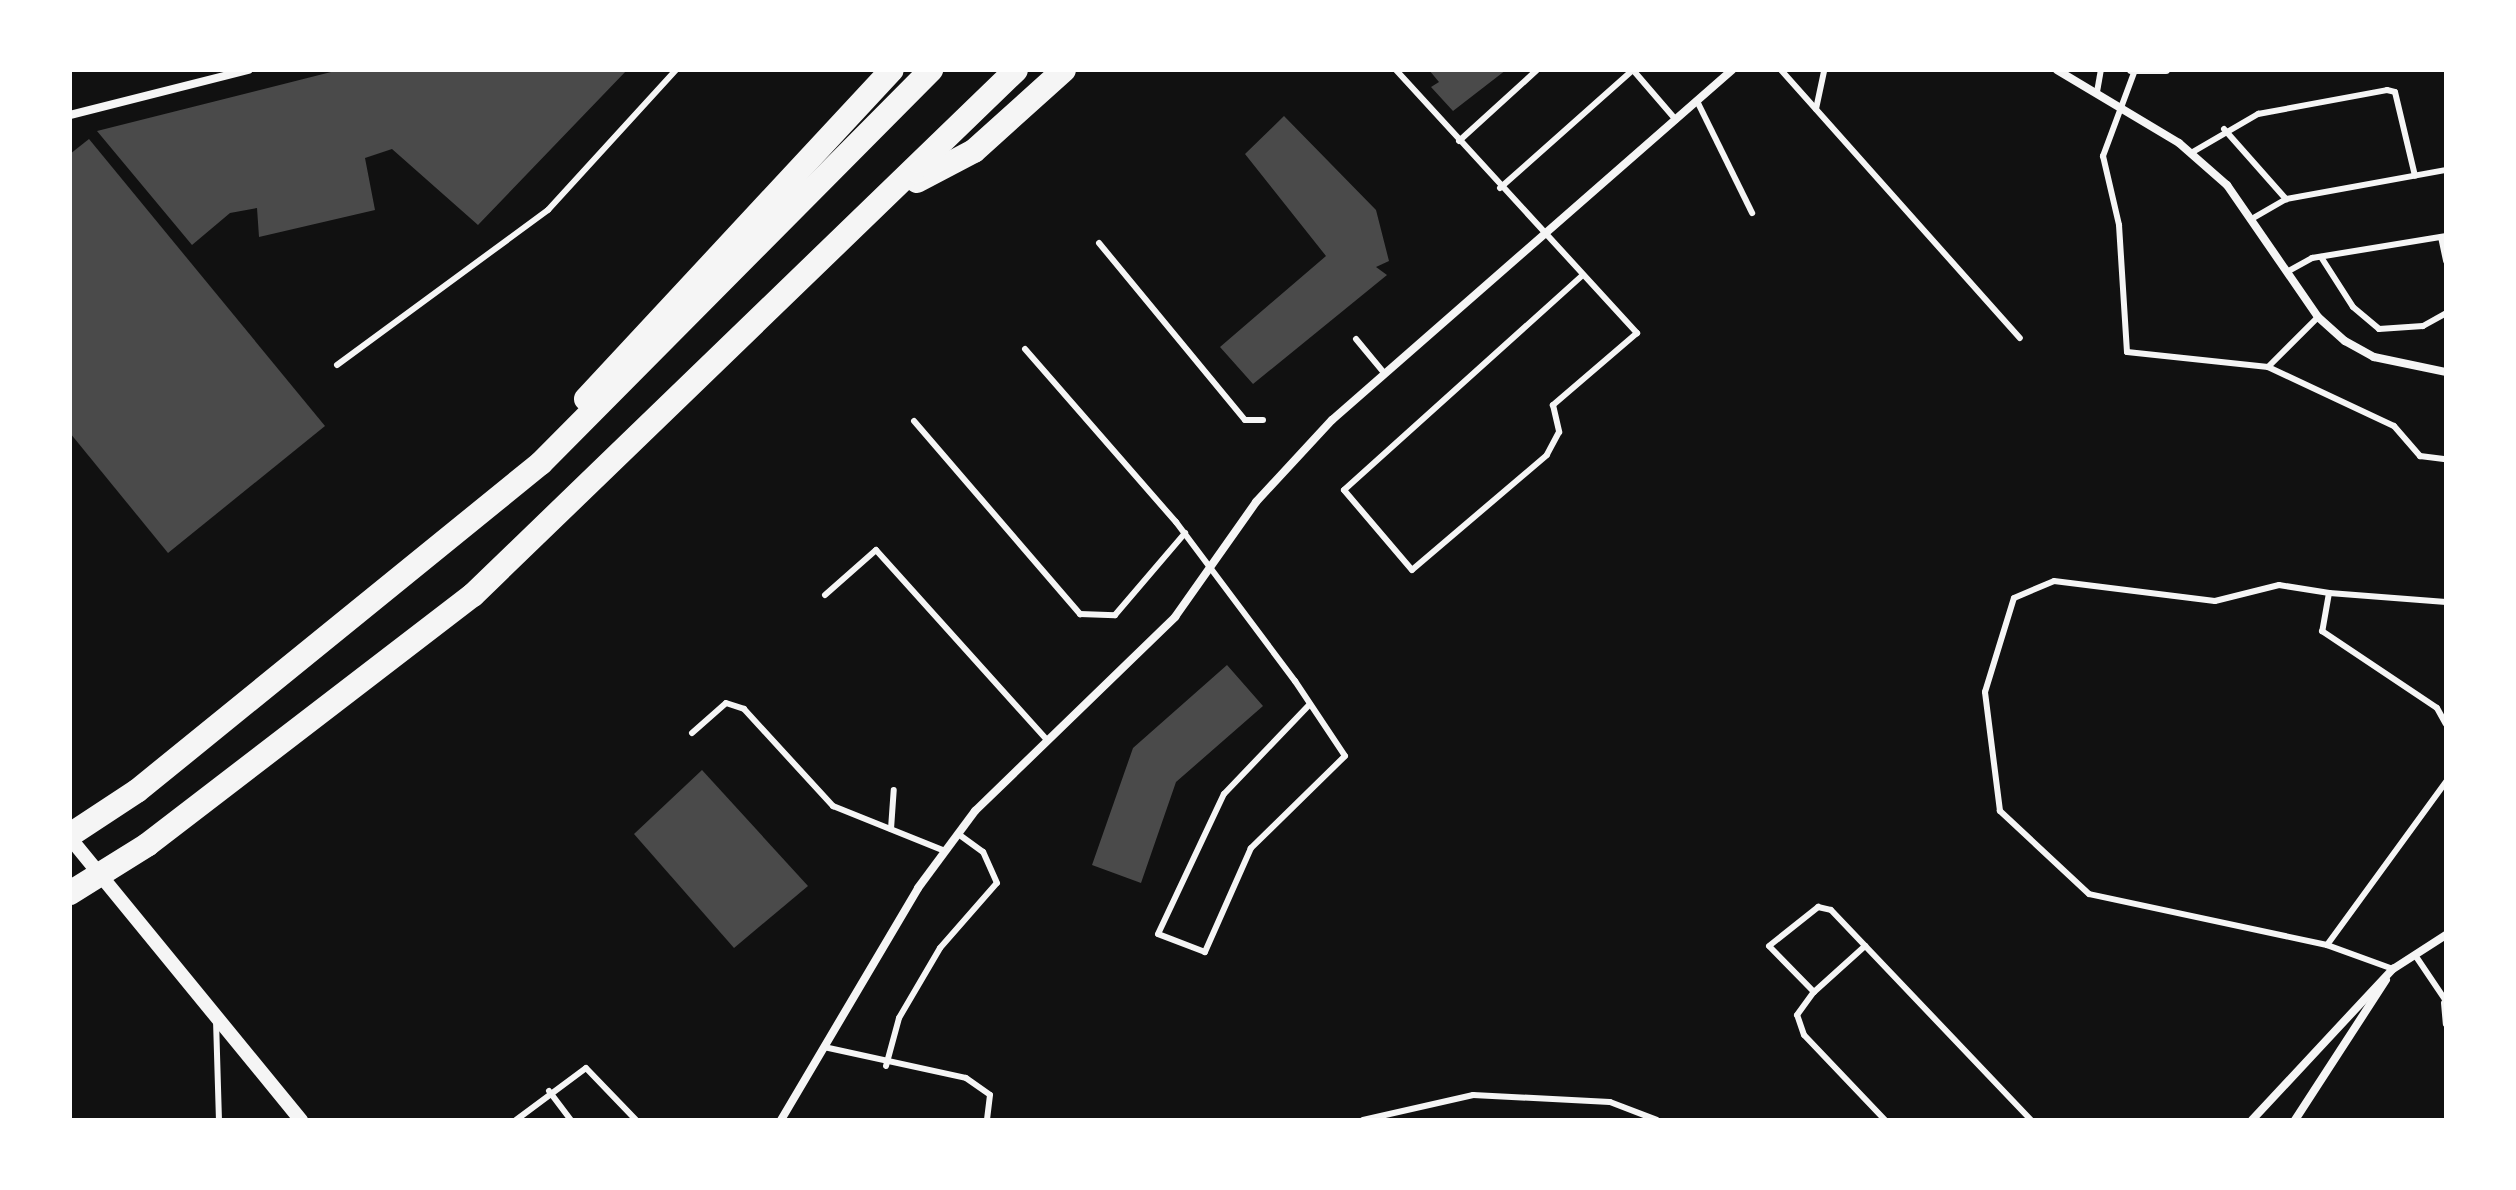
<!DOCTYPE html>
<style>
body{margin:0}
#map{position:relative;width:2516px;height:1190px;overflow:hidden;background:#111;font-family:"Archivo Narrow",sans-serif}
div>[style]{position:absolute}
.building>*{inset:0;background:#4a4a4a}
.service>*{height:6px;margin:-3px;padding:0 3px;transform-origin:3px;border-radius:3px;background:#f5f5f5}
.minor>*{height:8px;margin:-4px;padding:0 4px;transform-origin:4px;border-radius:4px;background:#f5f5f5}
.tertiary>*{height:14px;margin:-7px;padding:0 7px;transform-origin:7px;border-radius:7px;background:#f5f5f5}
.motorway>*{height:24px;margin:-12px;padding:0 12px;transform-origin:12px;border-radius:12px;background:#f5f5f5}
span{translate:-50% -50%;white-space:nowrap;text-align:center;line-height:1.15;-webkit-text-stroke:8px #fff;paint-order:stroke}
.frame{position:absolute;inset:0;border:72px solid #fff;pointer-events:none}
</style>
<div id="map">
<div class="building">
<i style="clip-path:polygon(339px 70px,627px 70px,478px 225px,392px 149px,365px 158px,375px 210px,259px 237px,257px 208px,230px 213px,192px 245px,97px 131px)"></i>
<i style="clip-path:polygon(1429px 70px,1506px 70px,1453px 111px,1431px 87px,1439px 82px)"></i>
<i style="clip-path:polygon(1284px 116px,1376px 210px,1389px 261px,1376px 267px,1387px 275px,1253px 384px,1220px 347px,1326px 256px,1245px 154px)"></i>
<i style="clip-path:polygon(89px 139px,325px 426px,168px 553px,70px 433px,70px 154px)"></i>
<i style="clip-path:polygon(1227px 665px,1263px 706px,1176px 782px,1141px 883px,1092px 865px,1133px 748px)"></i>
<i style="clip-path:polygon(702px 770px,808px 886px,734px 948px,634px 834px)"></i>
</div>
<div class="service">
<i style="left:1396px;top:70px;width:357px;rotate:47.5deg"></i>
<i style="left:1637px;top:333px;width:111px;rotate:139.4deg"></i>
<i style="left:1553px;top:405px;width:28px;rotate:77deg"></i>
<i style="left:1559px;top:432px;width:26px;rotate:118deg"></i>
<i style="left:1547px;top:455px;width:177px;rotate:139.6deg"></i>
<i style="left:1412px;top:570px;width:105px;rotate:-130.4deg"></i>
<i style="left:1344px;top:490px;width:320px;rotate:-42deg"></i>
<i style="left:1781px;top:70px;width:359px;rotate:48.3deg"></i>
<i style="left:2135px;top:70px;width:92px;rotate:110.4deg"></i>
<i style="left:2103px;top:156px;width:71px;rotate:76.9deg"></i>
<i style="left:2119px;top:225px;width:127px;rotate:86.4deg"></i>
<i style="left:2127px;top:352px;width:142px;rotate:6.1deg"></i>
<i style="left:2268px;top:367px;width:71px;rotate:-45deg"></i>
<i style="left:2097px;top:92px;width:22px;rotate:-80deg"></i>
<i style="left:1697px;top:101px;width:125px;rotate:63.8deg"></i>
<i style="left:1816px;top:109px;width:40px;rotate:-78deg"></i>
<i style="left:2224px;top:129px;width:94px;rotate:48.5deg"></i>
<i style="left:1459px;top:141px;width:105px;rotate:-42.3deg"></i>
<i style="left:2191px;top:153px;width:78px;rotate:-30.2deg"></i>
<i style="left:2258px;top:114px;width:131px;rotate:-10.5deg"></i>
<i style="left:2387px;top:90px;width:8px;rotate:14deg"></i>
<i style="left:2395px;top:92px;width:86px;rotate:76.6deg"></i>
<i style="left:1500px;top:188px;width:178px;rotate:-41.6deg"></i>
<i style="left:1633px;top:70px;width:66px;rotate:49.3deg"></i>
<i style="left:2255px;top:217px;width:36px;rotate:-30deg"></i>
<i style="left:2286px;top:199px;width:163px;rotate:-10.3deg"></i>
<i style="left:2441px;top:237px;width:25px;rotate:78deg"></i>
<i style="left:1099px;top:243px;width:229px;rotate:50.5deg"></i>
<i style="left:1245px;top:420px;width:18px"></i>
<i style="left:2321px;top:257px;width:59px;rotate:57.4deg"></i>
<i style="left:2353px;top:307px;width:34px;rotate:40deg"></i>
<i style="left:2379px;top:329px;width:44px;rotate:-3.9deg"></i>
<i style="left:2423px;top:326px;width:26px;rotate:-29deg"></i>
<i style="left:2287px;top:272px;width:29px;rotate:-29deg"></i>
<i style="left:2312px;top:258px;width:136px;rotate:-9.3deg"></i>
<i style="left:1356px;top:339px;width:45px;rotate:50.4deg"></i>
<i style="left:1025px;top:349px;width:230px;rotate:48.9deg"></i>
<i style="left:1176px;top:522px;width:199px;rotate:53.2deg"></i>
<i style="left:1295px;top:681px;width:90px;rotate:56.3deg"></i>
<i style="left:1345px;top:756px;width:132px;rotate:135.6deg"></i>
<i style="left:1251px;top:848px;width:114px;rotate:113.9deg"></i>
<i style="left:1205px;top:952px;width:50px;rotate:-159deg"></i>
<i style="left:1158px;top:934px;width:155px;rotate:-64.8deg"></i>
<i style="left:1224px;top:794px;width:124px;rotate:-46.3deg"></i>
<i style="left:337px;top:365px;width:262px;rotate:-36.3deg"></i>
<i style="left:548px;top:210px;width:190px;rotate:-47.6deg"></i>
<i style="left:2268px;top:367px;width:139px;rotate:25.1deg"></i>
<i style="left:2394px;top:426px;width:40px;rotate:49deg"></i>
<i style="left:2420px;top:456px;width:26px;rotate:7deg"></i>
<i style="left:914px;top:421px;width:255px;rotate:49.3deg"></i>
<i style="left:1080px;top:614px;width:35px;rotate:2deg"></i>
<i style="left:1115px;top:615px;width:108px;rotate:-49.5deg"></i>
<i style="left:825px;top:595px;width:68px;rotate:-41.4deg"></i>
<i style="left:876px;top:550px;width:256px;rotate:48deg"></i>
<i style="left:2446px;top:602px;width:117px;rotate:-175.6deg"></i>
<i style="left:2329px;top:593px;width:39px;rotate:100deg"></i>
<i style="left:2322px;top:631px;width:138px;rotate:33.8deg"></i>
<i style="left:2437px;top:708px;width:18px;rotate:61deg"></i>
<i style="left:692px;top:733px;width:45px;rotate:-41.4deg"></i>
<i style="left:726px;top:703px;width:19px;rotate:18deg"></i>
<i style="left:744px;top:709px;width:132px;rotate:47.5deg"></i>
<i style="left:833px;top:806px;width:121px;rotate:21.9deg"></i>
<i style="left:891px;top:829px;width:39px;rotate:-86deg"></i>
<i style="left:2327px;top:945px;width:243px;rotate:-167.9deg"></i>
<i style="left:2089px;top:894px;width:122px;rotate:-137deg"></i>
<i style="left:2000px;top:811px;width:120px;rotate:-97.2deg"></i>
<i style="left:1985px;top:692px;width:98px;rotate:-72.9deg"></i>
<i style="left:2014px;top:598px;width:43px;rotate:-23deg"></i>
<i style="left:2054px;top:581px;width:162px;rotate:7.1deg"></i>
<i style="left:2215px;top:601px;width:66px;rotate:-14deg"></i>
<i style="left:2279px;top:585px;width:51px;rotate:9.1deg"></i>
<i style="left:2415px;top:955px;width:55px;rotate:56deg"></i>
<i style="left:2393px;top:969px;width:70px;rotate:-160deg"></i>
<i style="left:2327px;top:945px;width:202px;rotate:-53.9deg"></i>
<i style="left:1814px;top:992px;width:69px;rotate:-42deg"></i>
<i style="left:2444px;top:1003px;width:21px;rotate:85deg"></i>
<i style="left:216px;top:1020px;width:100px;rotate:88.3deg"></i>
<i style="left:824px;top:1047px;width:145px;rotate:12.3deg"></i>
<i style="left:966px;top:1078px;width:29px;rotate:35deg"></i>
<i style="left:990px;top:1095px;width:25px;rotate:97deg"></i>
<i style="left:886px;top:1066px;width:50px;rotate:-74.8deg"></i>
<i style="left:899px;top:1018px;width:81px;rotate:-59.6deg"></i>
<i style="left:940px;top:948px;width:86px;rotate:-48.8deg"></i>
<i style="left:997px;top:883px;width:34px;rotate:-114deg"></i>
<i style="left:983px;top:852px;width:31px;rotate:-144deg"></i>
<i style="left:549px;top:1091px;width:36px;rotate:53deg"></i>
<i style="left:516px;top:1120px;width:87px;rotate:-36.6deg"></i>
<i style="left:586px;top:1068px;width:72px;rotate:46.1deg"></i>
<i style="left:1363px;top:1120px;width:113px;rotate:-12.8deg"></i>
<i style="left:1473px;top:1095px;width:137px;rotate:2.9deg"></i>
<i style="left:1610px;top:1102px;width:50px;rotate:21deg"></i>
<i style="left:1885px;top:1120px;width:117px;rotate:-133.6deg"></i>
<i style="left:1804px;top:1035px;width:21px;rotate:-109deg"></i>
<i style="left:1797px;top:1015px;width:29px;rotate:-54deg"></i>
<i style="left:1814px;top:992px;width:64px;rotate:-134.4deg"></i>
<i style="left:1769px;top:946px;width:63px;rotate:-38.5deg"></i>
<i style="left:1818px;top:907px;width:13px;rotate:13deg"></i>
<i style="left:1831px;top:910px;width:290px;rotate:46.4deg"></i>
</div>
<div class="minor">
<i style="left:2057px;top:70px;width:142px;rotate:30.9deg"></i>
<i style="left:2179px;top:143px;width:64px;rotate:41.2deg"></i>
<i style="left:2227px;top:185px;width:160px;rotate:55.4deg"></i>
<i style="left:2318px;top:317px;width:36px;rotate:42deg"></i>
<i style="left:2345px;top:341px;width:33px;rotate:29deg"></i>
<i style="left:2374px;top:357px;width:74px;rotate:11.8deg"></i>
<i style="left:2131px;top:70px;width:35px"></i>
<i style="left:70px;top:115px;width:184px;rotate:-14.2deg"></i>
<i style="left:781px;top:1120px;width:269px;rotate:-59.4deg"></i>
<i style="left:918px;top:888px;width:96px;rotate:-53.5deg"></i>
<i style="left:975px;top:811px;width:279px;rotate:-44.1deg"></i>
<i style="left:1175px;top:617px;width:141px;rotate:-54.8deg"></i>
<i style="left:1256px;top:502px;width:112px;rotate:-47.2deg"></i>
<i style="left:1332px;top:420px;width:532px;rotate:-41.19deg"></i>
<i style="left:2252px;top:1120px;width:207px;rotate:-47deg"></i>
<i style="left:2393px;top:969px;width:63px;rotate:-32.7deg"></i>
<i style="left:2295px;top:1120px;width:167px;rotate:-57deg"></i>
</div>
<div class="tertiary">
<i style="left:70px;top:838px;width:365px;rotate:50.7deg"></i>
</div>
<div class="motorway">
<i style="left:917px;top:181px;width:64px;rotate:-27.8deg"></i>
<i style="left:974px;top:151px;width:121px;rotate:-42deg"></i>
<i style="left:586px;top:399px;width:449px;rotate:-47.1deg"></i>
<i style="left:70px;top:835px;width:80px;rotate:-33.3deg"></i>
<i style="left:137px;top:791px;width:520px;rotate:-39.07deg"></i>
<i style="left:541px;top:463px;width:554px;rotate:-45.22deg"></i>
<i style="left:70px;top:893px;width:91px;rotate:-31.9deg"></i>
<i style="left:147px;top:845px;width:411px;rotate:-37.5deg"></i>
<i style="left:473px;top:595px;width:755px;rotate:-44.03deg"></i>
</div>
<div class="frame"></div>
</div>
